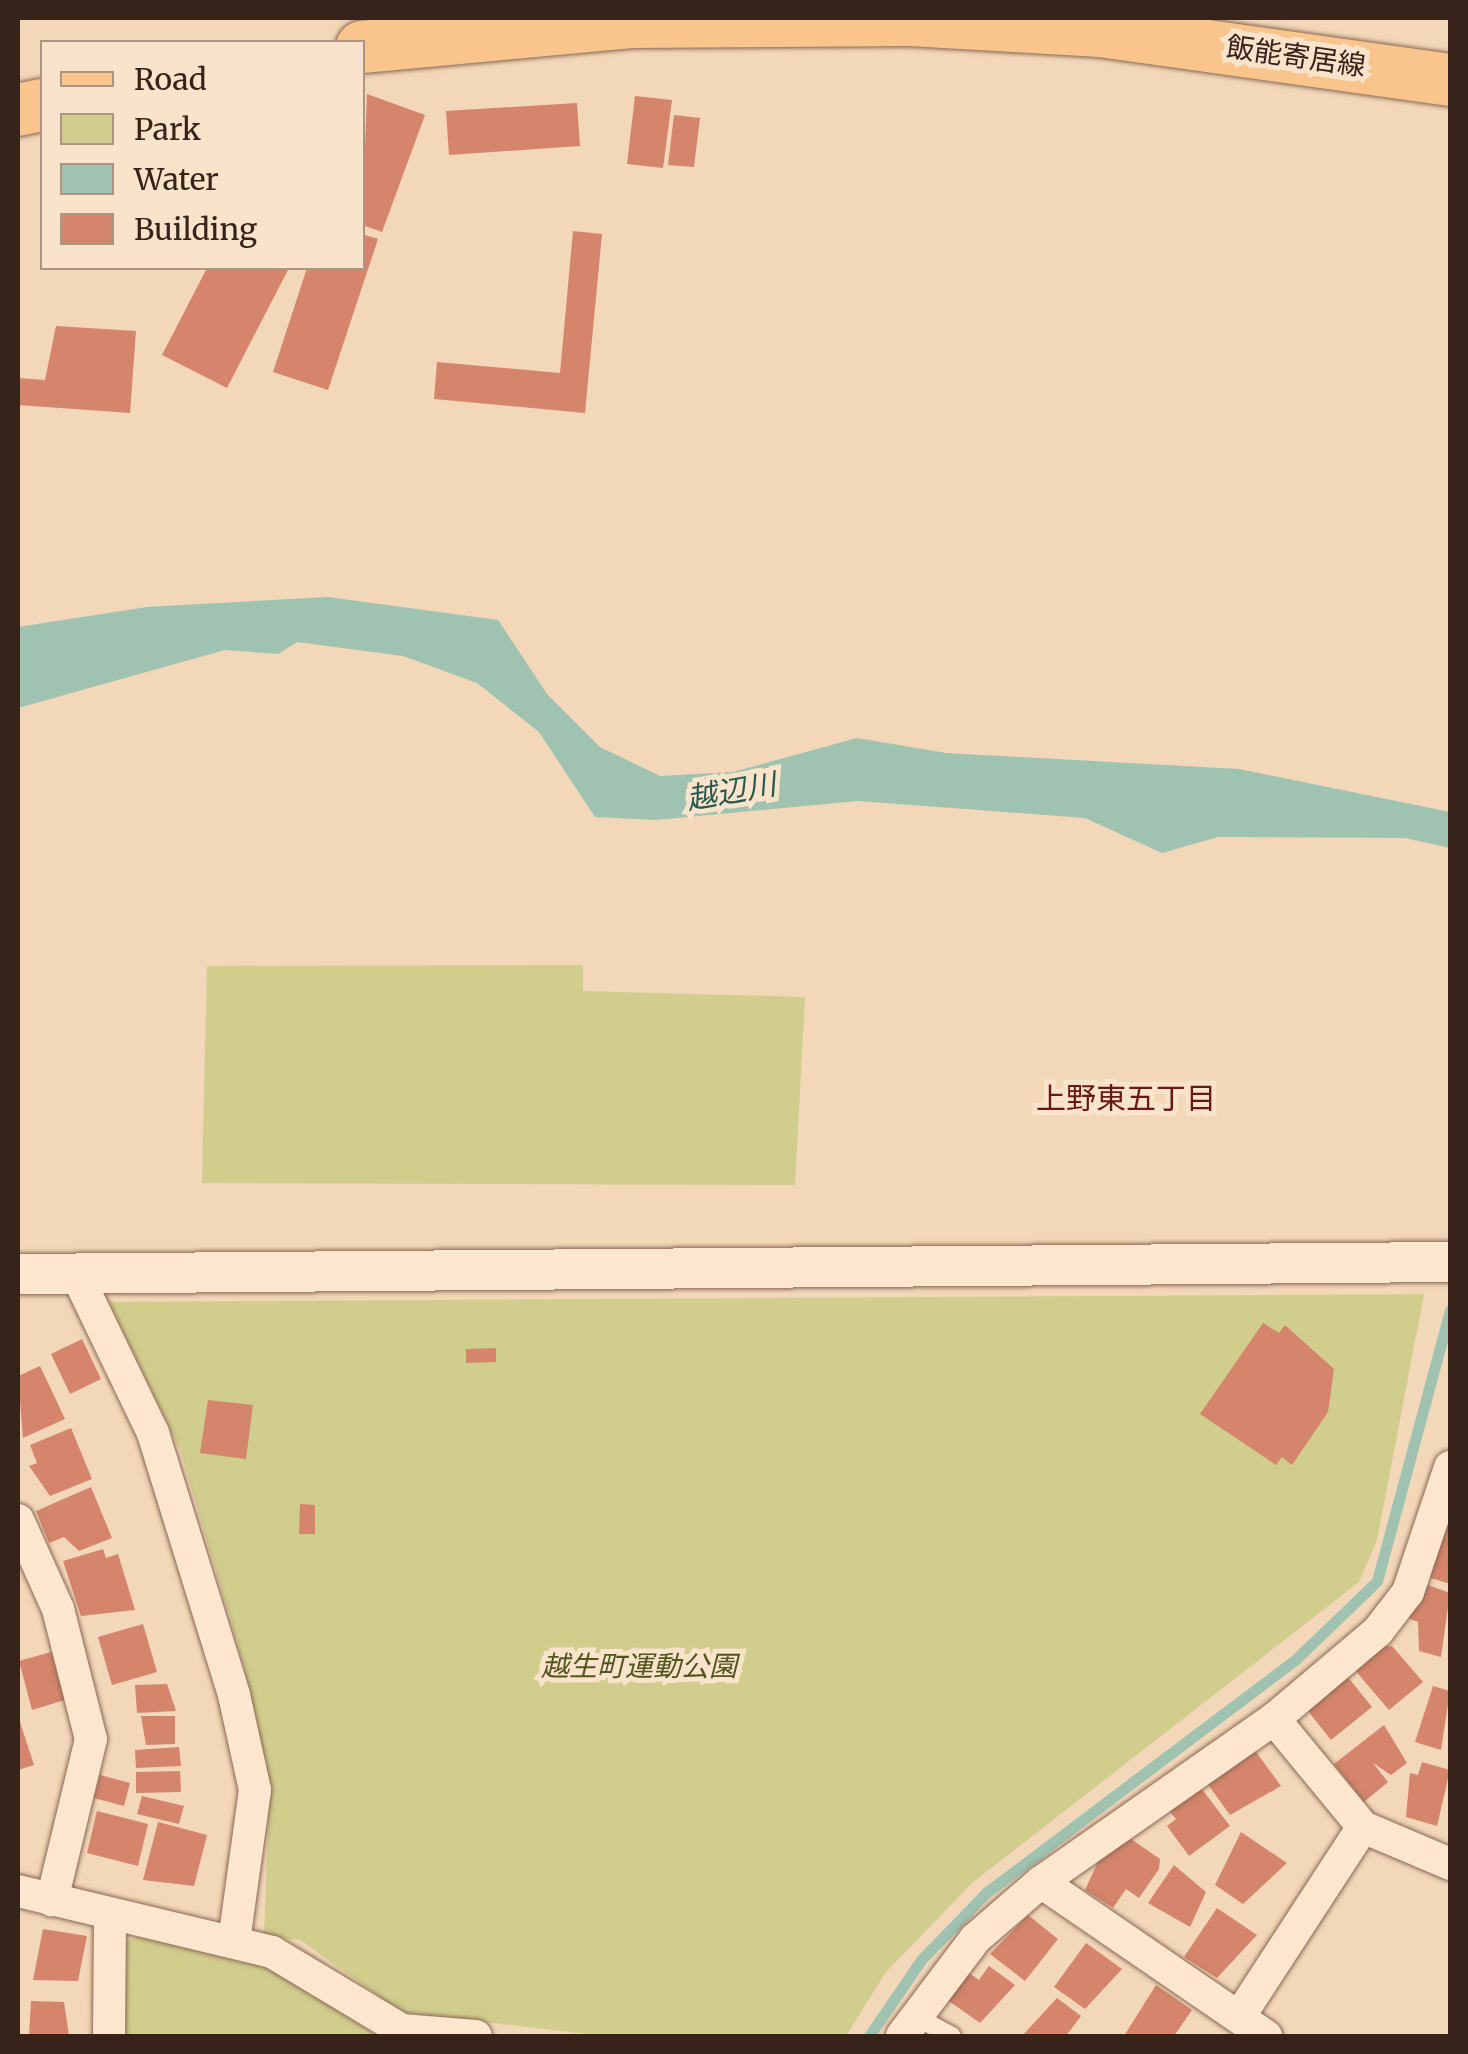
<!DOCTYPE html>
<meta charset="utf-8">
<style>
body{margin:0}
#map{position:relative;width:1468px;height:2054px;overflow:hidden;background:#f2d7b9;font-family:Merriweather,"Noto Sans JP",serif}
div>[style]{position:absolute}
.green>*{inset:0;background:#d0cd8d}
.water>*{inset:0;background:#9fc2b1}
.stream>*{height:11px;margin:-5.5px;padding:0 5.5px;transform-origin:5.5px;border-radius:5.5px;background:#9fc2b1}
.building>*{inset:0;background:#d4856b}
.roads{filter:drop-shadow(0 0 2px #8a6753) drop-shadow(0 0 2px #8a6753)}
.service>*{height:18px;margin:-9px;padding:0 9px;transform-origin:9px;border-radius:9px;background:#fce6cd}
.minor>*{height:32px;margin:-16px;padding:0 16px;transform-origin:16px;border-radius:16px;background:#fce6cd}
.tertiary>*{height:40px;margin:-20px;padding:0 20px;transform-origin:20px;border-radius:20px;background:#fce6cd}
.primary>*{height:52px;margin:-26px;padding:0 26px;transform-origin:26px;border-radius:26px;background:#fac58c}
span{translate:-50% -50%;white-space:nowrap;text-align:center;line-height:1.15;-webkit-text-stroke:10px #f9e3ca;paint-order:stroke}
.street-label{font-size:28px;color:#372319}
.park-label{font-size:28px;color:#51561e;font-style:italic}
.water-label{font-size:30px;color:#27594d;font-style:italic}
.neighbourhood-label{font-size:30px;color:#681815}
.frame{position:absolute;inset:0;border:20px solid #372319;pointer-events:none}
.legend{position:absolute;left:40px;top:40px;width:325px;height:230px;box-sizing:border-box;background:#f9e3ca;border:2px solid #ab9683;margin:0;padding:12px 18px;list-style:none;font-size:30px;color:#372319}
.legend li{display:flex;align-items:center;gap:20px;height:50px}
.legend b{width:50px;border:2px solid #ab9683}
</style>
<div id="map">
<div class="green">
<i style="clip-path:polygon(583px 965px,583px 991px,805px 997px,795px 1185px,202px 1183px,207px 966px)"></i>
<i style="clip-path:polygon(1424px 1294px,1377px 1540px,1359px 1582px,972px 1883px,886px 1972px,846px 2036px,603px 2036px,401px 2012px,300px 1940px,264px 1937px,269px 1798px,244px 1666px,180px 1449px,109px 1302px)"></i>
<i style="clip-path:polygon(140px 1937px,276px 1970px,377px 2036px,117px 2036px,120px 1942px)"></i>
</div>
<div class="water">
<i style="clip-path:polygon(328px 597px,498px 620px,547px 694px,600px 747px,660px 776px,733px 772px,857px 738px,946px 753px,1239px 769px,1450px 812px,1450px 848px,1405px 838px,1218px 837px,1162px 853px,1085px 818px,858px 801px,656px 820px,595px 817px,539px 732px,477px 683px,403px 656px,297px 642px,278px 654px,225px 650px,18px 708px,18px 627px,147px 607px)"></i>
</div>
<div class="stream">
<i style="left:869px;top:2036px;width:92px;rotate:-55.6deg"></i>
<i style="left:921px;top:1960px;width:95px;rotate:-45.9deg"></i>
<i style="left:987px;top:1892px;width:387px;rotate:-37deg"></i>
<i style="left:1296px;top:1659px;width:112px;rotate:-43.9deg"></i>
<i style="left:1377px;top:1581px;width:281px;rotate:-74.9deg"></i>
</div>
<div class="building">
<i style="clip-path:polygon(367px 94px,425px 115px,382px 232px,362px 225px)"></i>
<i style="clip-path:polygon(635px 96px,672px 100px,663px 168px,627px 164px)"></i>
<i style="clip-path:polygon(577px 103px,580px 146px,449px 155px,446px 111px)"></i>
<i style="clip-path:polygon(674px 115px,700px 118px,694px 167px,668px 165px)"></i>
<i style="clip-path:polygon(573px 231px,602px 234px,585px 413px,434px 399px,437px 362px,560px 373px)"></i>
<i style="clip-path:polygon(362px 234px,378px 239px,328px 390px,273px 372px,307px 268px,362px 268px)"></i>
<i style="clip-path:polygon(207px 268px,289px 268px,227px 388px,162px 355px)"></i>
<i style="clip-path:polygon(56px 326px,136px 331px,130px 413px,18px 405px,18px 378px,45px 380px)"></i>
<i style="clip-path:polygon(1263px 1323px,1279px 1333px,1285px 1325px,1334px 1369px,1328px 1412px,1292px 1465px,1282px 1457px,1276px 1465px,1200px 1414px)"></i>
<i style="clip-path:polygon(82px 1339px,101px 1379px,70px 1394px,51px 1354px)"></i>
<i style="clip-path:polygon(496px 1348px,496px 1362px,466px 1363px,466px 1349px)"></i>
<i style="clip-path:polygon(40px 1366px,65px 1419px,23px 1438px,18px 1376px)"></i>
<i style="clip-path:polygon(208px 1400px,253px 1405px,246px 1459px,200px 1453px)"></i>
<i style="clip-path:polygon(71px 1428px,92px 1479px,50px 1496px,29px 1466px,37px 1463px,30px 1445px)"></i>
<i style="clip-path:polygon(91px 1487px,112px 1538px,79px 1551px,64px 1537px,49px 1543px,36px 1511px)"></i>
<i style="clip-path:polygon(300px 1504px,315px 1505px,315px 1534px,299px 1534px)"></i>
<i style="clip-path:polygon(1446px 1521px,1450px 1522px,1450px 1584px,1428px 1577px)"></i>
<i style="clip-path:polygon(103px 1549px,106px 1558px,118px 1554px,135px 1610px,81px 1616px,63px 1561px)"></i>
<i style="clip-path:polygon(1425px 1584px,1450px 1593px,1441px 1657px,1419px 1651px,1418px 1622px,1408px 1618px)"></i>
<i style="clip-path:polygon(143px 1624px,157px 1672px,112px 1685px,98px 1637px)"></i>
<i style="clip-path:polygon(1381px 1646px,1392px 1646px,1423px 1682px,1389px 1710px,1354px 1669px)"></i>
<i style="clip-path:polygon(51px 1652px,65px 1700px,32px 1710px,19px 1661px)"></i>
<i style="clip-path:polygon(1347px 1676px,1372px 1707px,1331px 1740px,1304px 1706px)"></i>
<i style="clip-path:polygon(167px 1684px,176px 1711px,137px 1713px,135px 1685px)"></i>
<i style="clip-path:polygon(1433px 1686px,1450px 1691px,1441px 1750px,1415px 1742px)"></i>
<i style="clip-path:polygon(18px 1716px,34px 1765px,18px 1770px)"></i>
<i style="clip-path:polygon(141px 1716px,175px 1716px,175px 1744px,146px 1745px)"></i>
<i style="clip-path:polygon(1384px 1725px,1407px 1763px,1391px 1775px,1373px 1763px,1388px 1782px,1364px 1802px,1334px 1764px)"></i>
<i style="clip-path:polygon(1251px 1745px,1281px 1786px,1230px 1815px,1204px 1779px)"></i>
<i style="clip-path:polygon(179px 1747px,181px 1766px,136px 1768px,135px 1750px)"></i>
<i style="clip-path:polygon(1422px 1762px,1450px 1770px,1437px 1826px,1406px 1817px,1410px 1773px,1418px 1775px)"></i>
<i style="clip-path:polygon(180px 1771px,181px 1792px,136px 1793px,136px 1772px)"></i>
<i style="clip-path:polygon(100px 1775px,130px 1783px,124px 1806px,94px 1798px)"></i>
<i style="clip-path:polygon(1201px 1788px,1230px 1826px,1189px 1856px,1167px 1826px,1176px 1819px,1169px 1811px)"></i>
<i style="clip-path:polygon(142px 1796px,184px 1806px,179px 1824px,137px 1814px)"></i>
<i style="clip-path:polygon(97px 1811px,148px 1824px,138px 1866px,87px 1853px)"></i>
<i style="clip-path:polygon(158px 1822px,207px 1835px,194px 1886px,143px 1880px)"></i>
<i style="clip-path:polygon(1241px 1832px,1287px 1863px,1243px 1904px,1215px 1885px)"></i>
<i style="clip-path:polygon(1131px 1839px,1160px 1859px,1159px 1869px,1139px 1898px,1126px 1889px,1113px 1908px,1085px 1890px,1102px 1853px)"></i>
<i style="clip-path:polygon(1174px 1865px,1206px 1892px,1190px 1927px,1148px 1903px)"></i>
<i style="clip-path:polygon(1217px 1908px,1257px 1935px,1217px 1978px,1184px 1957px)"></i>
<i style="clip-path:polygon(1028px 1915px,1058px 1939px,1025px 1981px,990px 1954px)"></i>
<i style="clip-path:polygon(43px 1929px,87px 1936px,78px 1981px,33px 1980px)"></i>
<i style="clip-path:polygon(1086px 1943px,1122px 1969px,1085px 2009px,1054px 1987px)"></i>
<i style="clip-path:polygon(989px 1966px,1015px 1985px,980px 2023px,946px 1999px,966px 1971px,979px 1980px)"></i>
<i style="clip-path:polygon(1156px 1985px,1192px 2010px,1174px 2036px,1124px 2036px)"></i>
<i style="clip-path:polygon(1057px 1998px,1081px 2016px,1066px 2036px,1022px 2036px)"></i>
<i style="clip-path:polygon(31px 2001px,64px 2002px,69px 2036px,29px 2036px)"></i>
</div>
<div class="roads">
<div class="service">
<i style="left:913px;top:2015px;width:44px;rotate:28.3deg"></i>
</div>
<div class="minor">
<i style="left:75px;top:1271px;width:180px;rotate:64.3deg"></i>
<i style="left:153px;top:1433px;width:274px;rotate:72.8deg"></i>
<i style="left:234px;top:1695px;width:97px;rotate:77.5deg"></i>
<i style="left:255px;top:1790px;width:152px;rotate:97.9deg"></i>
<i style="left:18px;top:1520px;width:98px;rotate:65.8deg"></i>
<i style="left:58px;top:1609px;width:134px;rotate:75.8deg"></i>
<i style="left:91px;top:1739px;width:166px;rotate:103.6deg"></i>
<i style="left:1274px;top:1719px;width:140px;rotate:50.5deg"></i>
<i style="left:1363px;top:1827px;width:95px;rotate:23deg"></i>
<i style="left:1041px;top:1882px;width:273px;rotate:34.4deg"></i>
<i style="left:18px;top:1891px;width:261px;rotate:13.5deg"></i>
<i style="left:272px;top:1952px;width:152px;rotate:31deg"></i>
<i style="left:402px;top:2030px;width:74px;rotate:4.6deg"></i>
<i style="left:1239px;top:2017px;width:227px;rotate:-56.9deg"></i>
<i style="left:109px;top:2036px;width:122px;rotate:-89.5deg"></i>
<i style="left:902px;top:2036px;width:121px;rotate:-53deg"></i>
<i style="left:975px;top:1939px;width:87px;rotate:-40.8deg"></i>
<i style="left:1041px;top:1882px;width:284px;rotate:-35deg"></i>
<i style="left:1274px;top:1719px;width:136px;rotate:-40.2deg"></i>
<i style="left:1378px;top:1631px;width:49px;rotate:-52.4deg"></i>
<i style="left:1408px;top:1592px;width:132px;rotate:-71.4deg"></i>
</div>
<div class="tertiary">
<i style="left:18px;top:1274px;width:1432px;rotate:-0.48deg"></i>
</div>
<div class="primary">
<i style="left:362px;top:47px;width:270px;rotate:-5.3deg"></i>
<i style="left:631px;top:22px;width:279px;rotate:-0.4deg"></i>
<i style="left:910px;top:20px;width:191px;rotate:3.3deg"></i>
<i style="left:1101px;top:31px;width:352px;rotate:8deg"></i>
<i style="left:18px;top:110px;width:25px;rotate:-12deg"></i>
</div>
</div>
<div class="street-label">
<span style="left:1296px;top:56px;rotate:8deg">飯能寄居線</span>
</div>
<div class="park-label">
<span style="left:639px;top:1666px">越生町運動公園</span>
</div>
<div class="water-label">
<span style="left:731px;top:791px;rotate:-10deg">越辺川</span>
</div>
<div class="neighbourhood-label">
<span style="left:1126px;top:1098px">上野東五丁目</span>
</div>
<div class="frame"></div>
<ul class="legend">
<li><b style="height:12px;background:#fac58c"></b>Road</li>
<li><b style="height:28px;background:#d0cd8d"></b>Park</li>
<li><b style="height:28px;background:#9fc2b1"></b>Water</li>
<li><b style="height:28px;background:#d4856b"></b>Building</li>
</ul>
</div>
